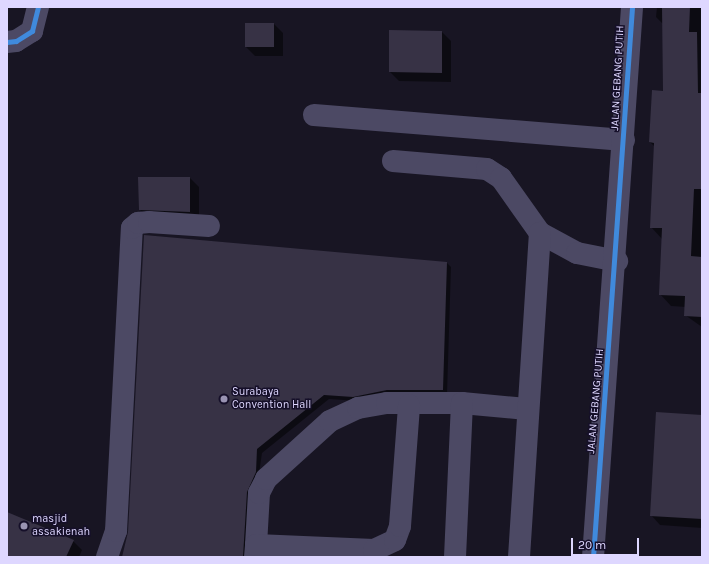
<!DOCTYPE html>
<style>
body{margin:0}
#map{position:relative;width:709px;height:564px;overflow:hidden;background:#181523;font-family:Karla,sans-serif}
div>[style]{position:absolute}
.shadow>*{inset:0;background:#0007}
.building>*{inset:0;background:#373245}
.minor>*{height:22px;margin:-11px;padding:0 11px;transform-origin:11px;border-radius:11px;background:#4c4964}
.cycleway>*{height:5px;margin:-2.5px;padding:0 2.5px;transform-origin:2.5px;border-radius:2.5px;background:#408adc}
.dots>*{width:11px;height:11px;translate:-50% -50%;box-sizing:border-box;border:2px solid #150f29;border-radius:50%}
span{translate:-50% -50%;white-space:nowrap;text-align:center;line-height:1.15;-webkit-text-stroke:3px #150f29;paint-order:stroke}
.street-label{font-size:11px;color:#ded7ff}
.poi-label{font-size:11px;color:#ded7ff}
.left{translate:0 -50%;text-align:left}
.frame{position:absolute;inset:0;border:8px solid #ded7ff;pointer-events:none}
.scale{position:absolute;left:571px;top:538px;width:68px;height:18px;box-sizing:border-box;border:2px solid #ded7ff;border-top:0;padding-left:5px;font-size:12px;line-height:14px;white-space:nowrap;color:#ded7ff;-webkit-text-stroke:3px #150f29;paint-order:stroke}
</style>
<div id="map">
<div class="shadow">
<i style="clip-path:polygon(657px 7px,702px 7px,702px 327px,685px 315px,686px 307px,671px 306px,660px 294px,662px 239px,651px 227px,655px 147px,650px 142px,664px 92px,663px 24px,656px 17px)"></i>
<i style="clip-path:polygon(274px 24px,283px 33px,283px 56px,255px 56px,246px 47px)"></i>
<i style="clip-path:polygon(442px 32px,451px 41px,451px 82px,399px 81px,390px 72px)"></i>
<i style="clip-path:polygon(190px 178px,199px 187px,199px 221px,149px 219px,140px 210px)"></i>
<i style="clip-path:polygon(447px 263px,451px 267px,447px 395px,358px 401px,329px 399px,262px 453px,247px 557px,123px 557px)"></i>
<i style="clip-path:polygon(702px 416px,702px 528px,660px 525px,651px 515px)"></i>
<i style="clip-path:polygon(7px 513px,73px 541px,82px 550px,79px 557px,7px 557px)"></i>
</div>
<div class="building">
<i style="clip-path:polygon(662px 7px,690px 7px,689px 32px,697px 32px,698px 93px,702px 93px,702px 189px,694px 189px,691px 256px,702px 257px,702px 317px,684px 316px,685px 296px,659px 295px,662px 228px,650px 228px,654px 143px,649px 142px,652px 90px,663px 91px)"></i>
<i style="clip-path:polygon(245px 23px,274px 23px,274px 47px,245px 47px)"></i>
<i style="clip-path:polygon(389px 30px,442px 31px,442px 73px,389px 72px)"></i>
<i style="clip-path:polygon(138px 177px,190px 177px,190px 212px,139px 210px)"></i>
<i style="clip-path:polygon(144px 235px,447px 262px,443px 390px,387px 390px,353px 397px,324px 395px,257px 449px,256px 472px,247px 492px,243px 557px,122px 557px,128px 532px)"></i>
<i style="clip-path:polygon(656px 412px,702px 415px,702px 519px,650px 516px)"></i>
<i style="clip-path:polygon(7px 512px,74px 540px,66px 557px,7px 557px)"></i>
</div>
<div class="minor">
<i style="left:7px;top:42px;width:9px;rotate:-6deg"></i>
<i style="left:16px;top:41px;width:19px;rotate:-32deg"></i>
<i style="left:32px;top:31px;width:25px;rotate:-76deg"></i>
<i style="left:314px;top:115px;width:311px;rotate:4.6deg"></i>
<i style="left:393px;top:161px;width:94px;rotate:4.9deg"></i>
<i style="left:487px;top:169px;width:17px;rotate:33deg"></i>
<i style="left:501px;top:178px;width:67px;rotate:54.7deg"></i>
<i style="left:540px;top:233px;width:42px;rotate:28.4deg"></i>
<i style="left:577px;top:253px;width:41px;rotate:11.3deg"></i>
<i style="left:256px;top:545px;width:52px;rotate:-86.7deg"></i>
<i style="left:259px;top:493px;width:16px;rotate:-63deg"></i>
<i style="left:266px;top:479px;width:86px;rotate:-42.2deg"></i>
<i style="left:330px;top:421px;width:31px;rotate:-25deg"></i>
<i style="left:358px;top:408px;width:29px;rotate:-10deg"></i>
<i style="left:387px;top:403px;width:75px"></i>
<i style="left:462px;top:403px;width:65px;rotate:5.3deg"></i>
<i style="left:107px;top:557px;width:28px;rotate:-71deg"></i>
<i style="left:116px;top:531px;width:303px;rotate:-87deg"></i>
<i style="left:132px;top:228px;width:8px;rotate:-40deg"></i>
<i style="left:138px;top:223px;width:11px;rotate:-5deg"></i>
<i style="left:149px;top:222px;width:60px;rotate:3.8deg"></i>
<i style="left:255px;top:557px;width:12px;rotate:-85deg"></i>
<i style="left:256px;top:545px;width:118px;rotate:2.4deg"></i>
<i style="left:374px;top:550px;width:23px;rotate:-25deg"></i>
<i style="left:395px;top:540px;width:15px;rotate:-70deg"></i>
<i style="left:400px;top:526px;width:121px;rotate:-85.7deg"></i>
<i style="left:455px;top:557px;width:154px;rotate:-87.4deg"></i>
<i style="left:519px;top:557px;width:325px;rotate:-86.3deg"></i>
<i style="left:593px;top:557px;width:551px;rotate:-85.94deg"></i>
</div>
<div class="cycleway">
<i style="left:7px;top:42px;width:9px;rotate:-6deg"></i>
<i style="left:16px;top:41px;width:19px;rotate:-32deg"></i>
<i style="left:32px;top:31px;width:25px;rotate:-76deg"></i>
<i style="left:593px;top:557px;width:551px;rotate:-85.94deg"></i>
</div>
<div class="dots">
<i style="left:224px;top:399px;background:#9993b2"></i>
<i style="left:24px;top:526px;background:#9993b2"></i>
</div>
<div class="street-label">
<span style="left:618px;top:78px;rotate:-87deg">JALAN GEBANG PUTIH</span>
<span style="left:596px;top:401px;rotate:-85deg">JALAN GEBANG PUTIH</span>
</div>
<div class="poi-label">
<span class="left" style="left:232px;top:399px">Surabaya<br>Convention Hall</span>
<span class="left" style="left:32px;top:526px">masjid<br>assakienah</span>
</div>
<div class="frame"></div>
<div class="scale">20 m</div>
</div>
